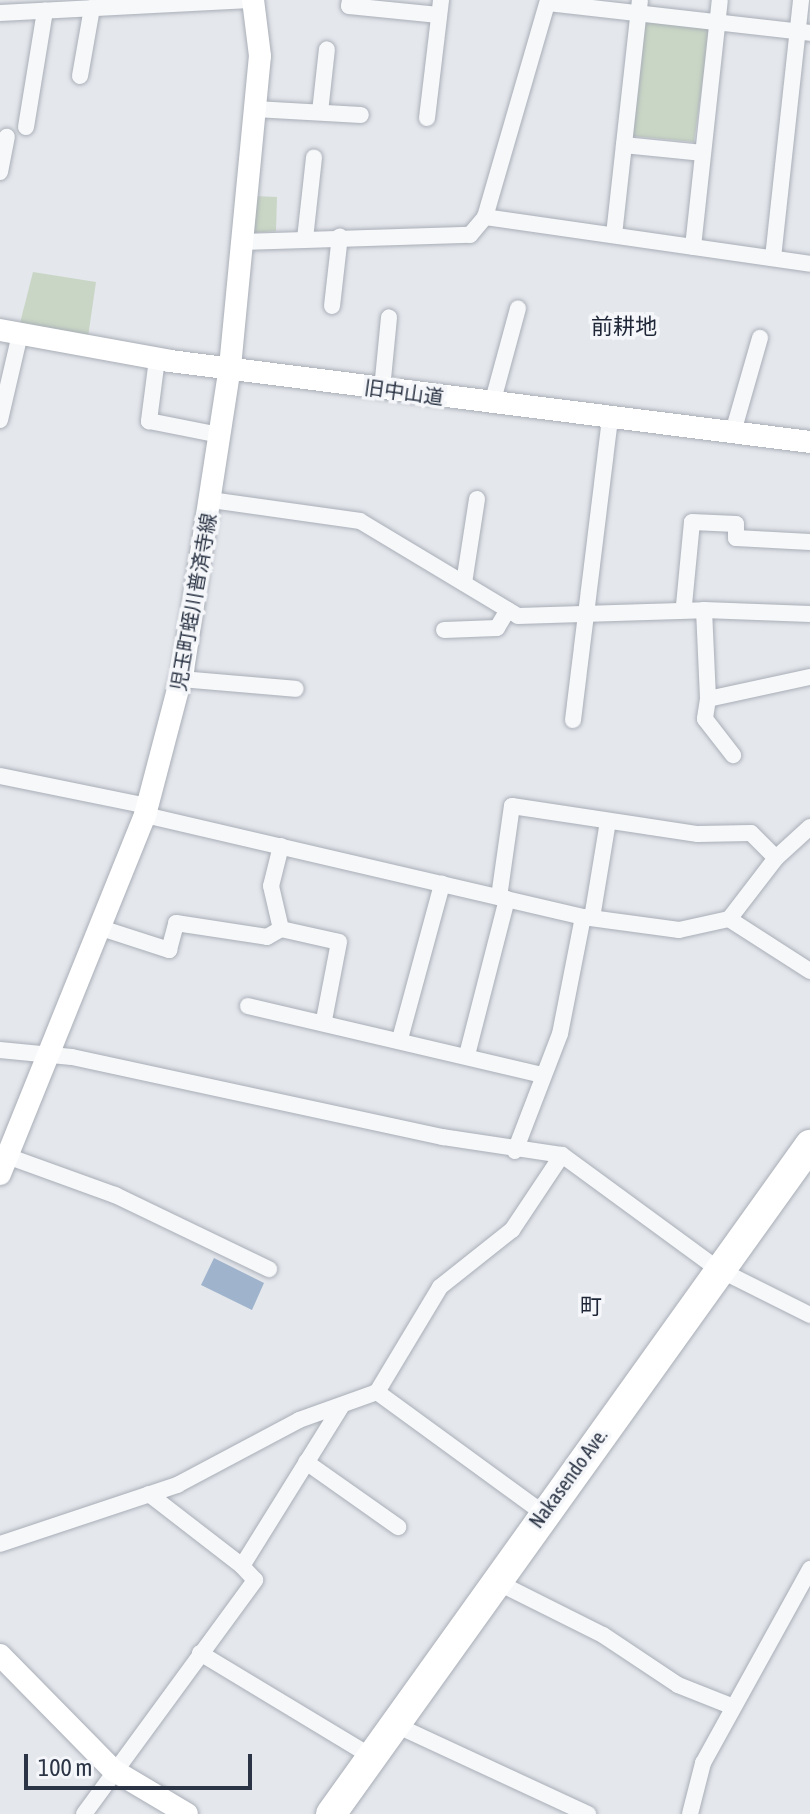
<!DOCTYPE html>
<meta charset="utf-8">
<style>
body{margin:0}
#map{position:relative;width:810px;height:1814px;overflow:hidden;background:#e4e7ec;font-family:"Asap Condensed","Noto Sans JP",sans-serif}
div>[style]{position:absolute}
.green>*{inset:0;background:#c9d6c5}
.water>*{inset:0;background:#9fb4cc}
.roads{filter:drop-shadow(0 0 2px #a9aeb7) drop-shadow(0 0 2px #a9aeb7)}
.street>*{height:16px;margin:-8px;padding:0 8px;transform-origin:8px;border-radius:8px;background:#f7f8fa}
.secondary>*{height:22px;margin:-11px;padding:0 11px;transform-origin:11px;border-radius:11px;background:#fff}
.highway>*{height:30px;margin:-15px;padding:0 15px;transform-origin:15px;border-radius:15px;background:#fff}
span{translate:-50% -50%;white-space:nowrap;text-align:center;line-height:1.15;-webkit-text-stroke:7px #f4f6f9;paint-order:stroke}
.street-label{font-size:20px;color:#2b3445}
.neighbourhood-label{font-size:22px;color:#1d2536}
.scale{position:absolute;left:24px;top:1754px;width:228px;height:36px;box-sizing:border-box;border:4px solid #2b3445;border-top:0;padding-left:10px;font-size:24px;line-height:28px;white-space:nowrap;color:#2b3445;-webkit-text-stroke:6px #f4f6f9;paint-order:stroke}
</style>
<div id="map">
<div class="green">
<i style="clip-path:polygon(645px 20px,710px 29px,694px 142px,632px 136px)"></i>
<i style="clip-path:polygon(254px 196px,277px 197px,276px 231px,249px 233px)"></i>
<i style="clip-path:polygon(33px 272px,96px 282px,88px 337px,19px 327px)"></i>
</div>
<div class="water">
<i style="clip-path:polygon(214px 1258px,264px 1283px,252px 1310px,201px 1285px)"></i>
</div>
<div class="roads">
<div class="street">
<i style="left:350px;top:0;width:6px;rotate:99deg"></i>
<i style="left:349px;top:6px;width:90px;rotate:5.7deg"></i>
<i style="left:548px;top:3px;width:264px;rotate:6.5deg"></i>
<i style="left:0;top:13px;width:250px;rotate:-3deg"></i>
<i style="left:80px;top:76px;width:69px;rotate:-80deg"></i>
<i style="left:255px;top:109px;width:106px;rotate:3.2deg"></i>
<i style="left:320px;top:112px;width:63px;rotate:-83.7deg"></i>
<i style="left:427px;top:118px;width:119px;rotate:-83.2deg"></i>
<i style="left:26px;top:127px;width:118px;rotate:-80.7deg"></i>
<i style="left:624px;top:145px;width:79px;rotate:5.8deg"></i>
<i style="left:0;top:172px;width:36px;rotate:-79deg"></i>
<i style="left:485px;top:217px;width:328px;rotate:8.2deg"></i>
<i style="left:614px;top:235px;width:236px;rotate:-83.7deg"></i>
<i style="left:305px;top:239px;width:82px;rotate:-83.7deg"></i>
<i style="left:242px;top:242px;width:228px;rotate:-1.8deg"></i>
<i style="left:470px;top:235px;width:23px;rotate:-50deg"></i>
<i style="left:485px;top:217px;width:226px;rotate:-73.8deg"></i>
<i style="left:693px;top:247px;width:248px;rotate:-83.8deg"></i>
<i style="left:773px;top:258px;width:260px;rotate:-83.8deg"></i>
<i style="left:332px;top:306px;width:70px;rotate:-83.5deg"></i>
<i style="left:157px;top:359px;width:63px;rotate:97.4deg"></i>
<i style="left:149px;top:421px;width:72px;rotate:11.2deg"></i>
<i style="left:382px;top:389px;width:72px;rotate:-84.4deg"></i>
<i style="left:492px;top:404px;width:99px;rotate:-74.8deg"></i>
<i style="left:0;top:420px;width:88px;rotate:-76.9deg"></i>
<i style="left:733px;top:432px;width:98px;rotate:-74deg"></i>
<i style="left:211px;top:500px;width:150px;rotate:8deg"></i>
<i style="left:360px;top:521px;width:184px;rotate:31deg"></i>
<i style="left:518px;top:616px;width:186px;rotate:-1.8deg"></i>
<i style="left:464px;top:583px;width:85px;rotate:-81.2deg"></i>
<i style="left:684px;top:605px;width:83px;rotate:-84.5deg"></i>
<i style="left:692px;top:522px;width:44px;rotate:2.6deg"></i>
<i style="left:736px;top:524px;width:14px;rotate:90deg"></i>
<i style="left:736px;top:538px;width:74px;rotate:3.1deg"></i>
<i style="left:810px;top:614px;width:106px;rotate:-177.8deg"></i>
<i style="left:704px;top:610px;width:89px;rotate:87.4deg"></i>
<i style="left:708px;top:699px;width:104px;rotate:-12.2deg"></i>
<i style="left:444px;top:630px;width:53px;rotate:-2.2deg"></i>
<i style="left:497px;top:628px;width:21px;rotate:-59deg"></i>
<i style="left:180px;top:679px;width:116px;rotate:4.9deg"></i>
<i style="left:708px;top:699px;width:20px;rotate:99deg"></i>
<i style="left:705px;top:719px;width:46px;rotate:52.1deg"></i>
<i style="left:573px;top:720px;width:304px;rotate:-83deg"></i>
<i style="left:0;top:776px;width:150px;rotate:11.5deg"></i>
<i style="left:145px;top:815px;width:450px;rotate:13.1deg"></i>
<i style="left:583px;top:917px;width:97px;rotate:7.7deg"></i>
<i style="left:679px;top:930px;width:51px;rotate:-12.4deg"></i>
<i style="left:729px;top:919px;width:96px;rotate:32.7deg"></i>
<i style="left:281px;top:846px;width:41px;rotate:104deg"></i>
<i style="left:271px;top:886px;width:44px;rotate:76.9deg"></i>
<i style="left:776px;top:858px;width:46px;rotate:-42.4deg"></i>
<i style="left:499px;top:897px;width:92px;rotate:-81.9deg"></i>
<i style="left:512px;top:806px;width:188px;rotate:8.6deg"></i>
<i style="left:698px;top:834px;width:53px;rotate:-1.1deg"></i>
<i style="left:751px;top:833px;width:35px;rotate:45deg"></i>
<i style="left:776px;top:858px;width:77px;rotate:127.6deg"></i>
<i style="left:592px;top:918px;width:98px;rotate:-80.6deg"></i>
<i style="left:98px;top:927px;width:75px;rotate:17.9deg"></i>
<i style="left:169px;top:950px;width:28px;rotate:-75deg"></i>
<i style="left:176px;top:923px;width:92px;rotate:8.7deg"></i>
<i style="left:267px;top:937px;width:16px;rotate:-30deg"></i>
<i style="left:281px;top:929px;width:59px;rotate:12.6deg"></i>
<i style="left:339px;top:942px;width:79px;rotate:100.9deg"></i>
<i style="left:248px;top:1006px;width:303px;rotate:13.2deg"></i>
<i style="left:400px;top:1039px;width:161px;rotate:-74.8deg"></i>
<i style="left:0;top:1050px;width:72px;rotate:5.6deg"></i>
<i style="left:72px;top:1057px;width:380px;rotate:12.2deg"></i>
<i style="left:443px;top:1137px;width:120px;rotate:8.6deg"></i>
<i style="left:562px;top:1155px;width:193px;rotate:36.2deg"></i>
<i style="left:718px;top:1269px;width:103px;rotate:26.6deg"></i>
<i style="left:467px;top:1055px;width:161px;rotate:-75.6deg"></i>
<i style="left:515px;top:1151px;width:125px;rotate:-69deg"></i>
<i style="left:560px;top:1034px;width:119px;rotate:-78.9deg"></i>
<i style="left:7px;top:1156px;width:115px;rotate:19.9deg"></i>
<i style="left:115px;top:1195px;width:171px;rotate:25.7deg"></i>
<i style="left:377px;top:1392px;width:205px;rotate:36.1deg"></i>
<i style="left:306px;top:1462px;width:113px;rotate:35.2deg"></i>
<i style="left:149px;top:1494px;width:118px;rotate:37.7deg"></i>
<i style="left:242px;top:1566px;width:187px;rotate:-58.1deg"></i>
<i style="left:0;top:1544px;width:187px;rotate:-18.4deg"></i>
<i style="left:177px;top:1485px;width:138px;rotate:-28deg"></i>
<i style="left:299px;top:1420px;width:83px;rotate:-19.7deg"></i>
<i style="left:377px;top:1392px;width:122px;rotate:-59deg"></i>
<i style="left:440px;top:1287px;width:92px;rotate:-38.4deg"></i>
<i style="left:512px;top:1230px;width:90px;rotate:-56.3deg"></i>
<i style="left:495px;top:1581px;width:121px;rotate:26.6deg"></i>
<i style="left:603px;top:1635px;width:90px;rotate:33.7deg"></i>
<i style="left:678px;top:1685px;width:57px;rotate:21.6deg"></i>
<i style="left:200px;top:1653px;width:200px;rotate:31.1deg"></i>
<i style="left:394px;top:1724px;width:214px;rotate:24.9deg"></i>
<i style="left:84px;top:1814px;width:290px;rotate:-53.8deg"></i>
<i style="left:255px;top:1580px;width:19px;rotate:-133deg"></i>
<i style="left:690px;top:1814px;width:53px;rotate:-75.7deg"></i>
<i style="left:703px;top:1763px;width:222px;rotate:-61.1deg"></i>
</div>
<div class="secondary">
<i style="left:0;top:330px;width:173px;rotate:10.3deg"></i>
<i style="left:170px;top:361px;width:645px;rotate:7.21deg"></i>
<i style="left:0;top:1174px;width:387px;rotate:-68deg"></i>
<i style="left:145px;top:815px;width:150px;rotate:-75.3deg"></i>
<i style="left:183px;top:670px;width:307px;rotate:-81.2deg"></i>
<i style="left:230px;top:367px;width:312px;rotate:-84.5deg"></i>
<i style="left:260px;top:56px;width:56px;rotate:-97.1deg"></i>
<i style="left:0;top:1655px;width:161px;rotate:45.5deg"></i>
<i style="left:113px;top:1770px;width:86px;rotate:30.7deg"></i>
</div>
<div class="highway">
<i style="left:331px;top:1814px;width:823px;rotate:-54.4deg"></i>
</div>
</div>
<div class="street-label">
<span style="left:404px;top:392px;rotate:8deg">旧中山道</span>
<span style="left:193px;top:602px;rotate:-80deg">児玉町蛭川普済寺線</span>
<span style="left:568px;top:1478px;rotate:-54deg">Nakasendo Ave.</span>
</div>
<div class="neighbourhood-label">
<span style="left:624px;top:327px">前耕地</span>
<span style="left:591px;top:1307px">町</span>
</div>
<div class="scale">100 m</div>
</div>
